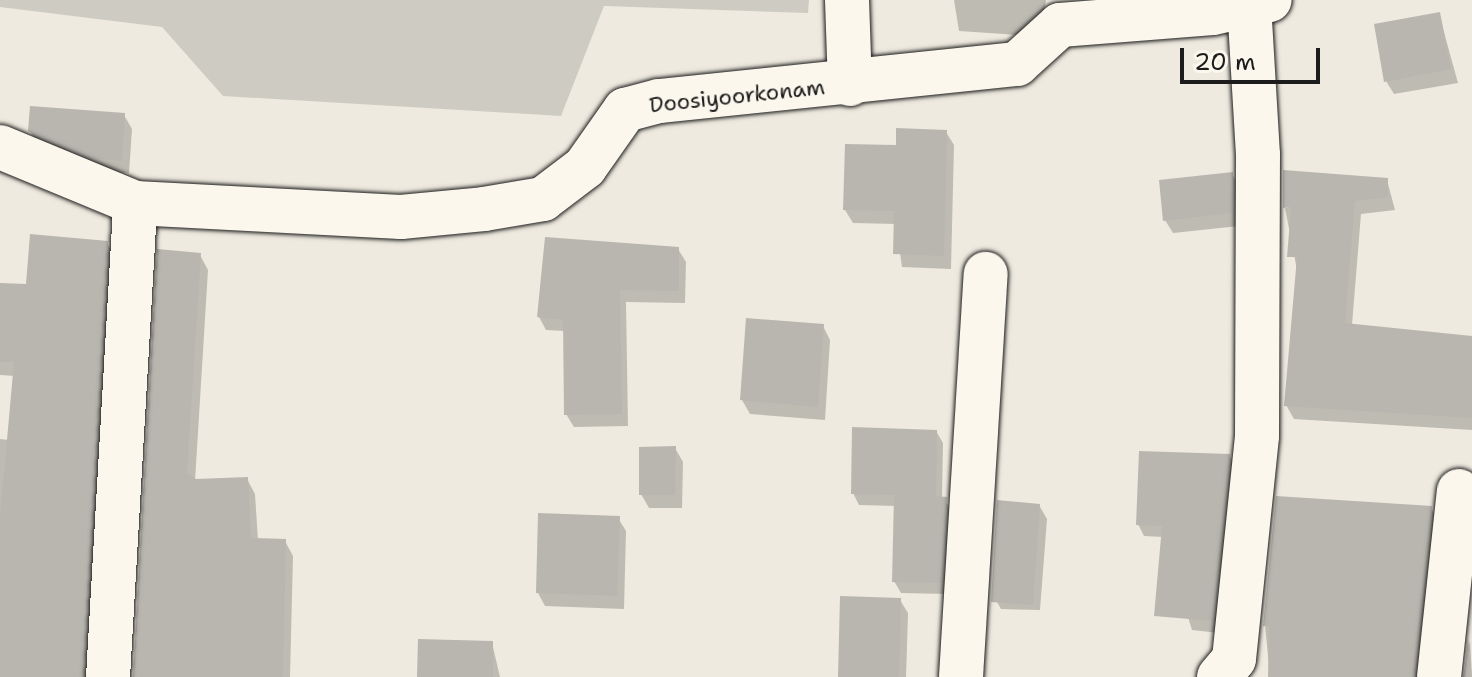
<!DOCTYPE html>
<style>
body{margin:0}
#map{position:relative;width:1472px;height:677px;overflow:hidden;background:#eeeadf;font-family:"Shantell Sans",sans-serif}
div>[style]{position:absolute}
.green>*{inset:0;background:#ceccc2}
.shadow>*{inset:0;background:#0003}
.building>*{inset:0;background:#b9b6af}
.roads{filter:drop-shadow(0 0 2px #1c1c1c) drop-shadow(0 0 2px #1c1c1c)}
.street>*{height:44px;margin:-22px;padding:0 22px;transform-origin:22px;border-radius:22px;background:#fbf7ec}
span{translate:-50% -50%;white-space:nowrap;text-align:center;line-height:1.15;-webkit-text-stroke:8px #fbf7ec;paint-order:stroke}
.street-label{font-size:22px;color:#1c1c1c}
.scale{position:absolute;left:1180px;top:48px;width:140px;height:36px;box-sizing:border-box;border:4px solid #1c1c1c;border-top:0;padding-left:10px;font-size:24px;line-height:28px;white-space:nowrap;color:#1c1c1c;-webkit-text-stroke:6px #fbf7ec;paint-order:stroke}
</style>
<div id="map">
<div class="green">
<i style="clip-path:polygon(0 0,809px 0,808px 13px,604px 6px,561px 116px,223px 96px,162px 27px,0 7px)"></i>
</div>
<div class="shadow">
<i style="clip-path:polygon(954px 0,1046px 0,1042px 28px,1032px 36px,959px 31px)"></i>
<i style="clip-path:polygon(1439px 14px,1458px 83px,1394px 94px,1386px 81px)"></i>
<i style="clip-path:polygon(124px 115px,132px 129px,129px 173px,102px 171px,38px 145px,30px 131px)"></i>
<i style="clip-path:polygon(946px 132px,954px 145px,951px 269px,902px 267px,896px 224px,853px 223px,845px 210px,898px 148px)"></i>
<i style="clip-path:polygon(1232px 174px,1240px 188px,1239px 226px,1173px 233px,1165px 220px)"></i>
<i style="clip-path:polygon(1387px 180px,1395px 210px,1361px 214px,1352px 325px,1472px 338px,1472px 430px,1294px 419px,1286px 405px,1297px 270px,1285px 208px)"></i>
<i style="clip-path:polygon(107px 243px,115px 257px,91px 677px,0 677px,0 439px,9px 440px,15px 376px,0 375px,0 285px,28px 286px)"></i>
<i style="clip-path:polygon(678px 249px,686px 262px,685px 303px,626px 302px,628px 426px,574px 427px,566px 414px,565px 331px,546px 330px,539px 317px)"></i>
<i style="clip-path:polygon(200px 255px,208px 270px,195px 481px,247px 479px,255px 494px,258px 540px,285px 541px,293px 556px,290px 677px,135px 677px)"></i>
<i style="clip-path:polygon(823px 326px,830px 340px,825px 420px,750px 414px,742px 400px)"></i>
<i style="clip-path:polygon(936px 431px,943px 443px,942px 499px,953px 510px,947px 594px,901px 593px,894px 581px,896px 506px,859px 505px,853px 493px)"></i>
<i style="clip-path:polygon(675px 448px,683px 462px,682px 508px,649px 508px,641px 494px)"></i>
<i style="clip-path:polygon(1229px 455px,1236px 467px,1219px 633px,1192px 630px,1163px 537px,1144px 536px,1138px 524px)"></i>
<i style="clip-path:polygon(1039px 505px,1047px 519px,1040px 610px,1001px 609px,993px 595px)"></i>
<i style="clip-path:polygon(1431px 508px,1440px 524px,1426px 677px,1270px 677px,1265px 625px)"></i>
<i style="clip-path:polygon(618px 518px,626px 531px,624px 609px,545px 606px,538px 593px)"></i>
<i style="clip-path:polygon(900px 600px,908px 613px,906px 677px,840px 677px)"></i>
<i style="clip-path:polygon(1470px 640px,1472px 677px,1463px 677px)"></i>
<i style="clip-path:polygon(492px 643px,500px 677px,419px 677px)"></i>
</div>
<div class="building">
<i style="clip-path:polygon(1440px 12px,1451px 69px,1384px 82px,1374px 24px)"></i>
<i style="clip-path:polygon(30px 106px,125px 113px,122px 161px,92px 158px,28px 131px)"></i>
<i style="clip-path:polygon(896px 128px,947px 130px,944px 256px,893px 254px,894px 211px,843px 210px,845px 144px,896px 145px)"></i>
<i style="clip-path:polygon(1283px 170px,1388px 178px,1388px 197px,1355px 201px,1345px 323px,1472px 336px,1472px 418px,1284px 406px,1297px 257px,1287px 257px,1291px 207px,1283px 208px)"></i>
<i style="clip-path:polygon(1233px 172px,1233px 213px,1163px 221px,1159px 180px)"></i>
<i style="clip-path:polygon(30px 234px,108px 241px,83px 677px,0 677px,0 517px,14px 362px,0 362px,0 283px,26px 284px)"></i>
<i style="clip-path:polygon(545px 237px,679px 247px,679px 291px,620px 290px,622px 414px,564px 415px,563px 320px,537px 317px)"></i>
<i style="clip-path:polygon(157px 249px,201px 253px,187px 473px,196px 479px,248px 477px,251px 538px,286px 539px,283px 677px,133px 677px)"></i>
<i style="clip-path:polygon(746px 318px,824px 324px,818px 407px,740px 400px)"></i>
<i style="clip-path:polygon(852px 427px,937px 430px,936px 496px,947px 497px,942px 583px,892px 582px,894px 495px,851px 494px)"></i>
<i style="clip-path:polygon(676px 446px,675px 495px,639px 495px,639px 447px)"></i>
<i style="clip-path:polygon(1139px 451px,1230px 454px,1213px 621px,1154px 616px,1162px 526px,1136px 525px)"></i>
<i style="clip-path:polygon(1276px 496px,1432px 506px,1414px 677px,1268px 677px,1269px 626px,1263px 626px)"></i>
<i style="clip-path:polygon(997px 500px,1040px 504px,1033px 605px,991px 602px)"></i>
<i style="clip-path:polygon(538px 513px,620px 516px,617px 596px,536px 593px)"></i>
<i style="clip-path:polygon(840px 596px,901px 598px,899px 677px,838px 677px)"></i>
<i style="clip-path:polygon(1468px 638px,1472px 677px,1464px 677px)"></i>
<i style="clip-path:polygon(418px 639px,493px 641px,493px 677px,417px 677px)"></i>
</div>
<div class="roads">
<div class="street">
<i style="left:847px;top:0;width:84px;rotate:88deg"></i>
<i style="left:0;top:147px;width:146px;rotate:22.5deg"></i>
<i style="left:135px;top:203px;width:266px;rotate:3deg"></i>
<i style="left:401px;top:217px;width:83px;rotate:-5.5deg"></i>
<i style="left:484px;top:209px;width:60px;rotate:-9.6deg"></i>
<i style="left:543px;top:199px;width:53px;rotate:-37.3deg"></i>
<i style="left:585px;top:167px;width:70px;rotate:-54.9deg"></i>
<i style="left:625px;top:110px;width:35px;rotate:-15deg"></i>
<i style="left:659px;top:101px;width:360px;rotate:-5.9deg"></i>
<i style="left:1017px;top:64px;width:58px;rotate:-42.2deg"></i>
<i style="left:1060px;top:25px;width:153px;rotate:-4.5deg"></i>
<i style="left:1213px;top:13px;width:58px;rotate:-12.8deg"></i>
<i style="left:108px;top:677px;width:475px;rotate:-86.7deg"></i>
<i style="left:961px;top:677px;width:404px;rotate:-86.5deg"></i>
<i style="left:1219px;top:677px;width:23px;rotate:-50deg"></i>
<i style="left:1234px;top:659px;width:224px;rotate:-84.1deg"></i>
<i style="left:1257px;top:436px;width:281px;rotate:-89.8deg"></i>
<i style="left:1258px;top:155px;width:150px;rotate:-93.4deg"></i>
<i style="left:1439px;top:677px;width:187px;rotate:-83.9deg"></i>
</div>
</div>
<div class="street-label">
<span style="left:737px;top:96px;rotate:-6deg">Doosiyoorkonam</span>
</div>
<div class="scale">20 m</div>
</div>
